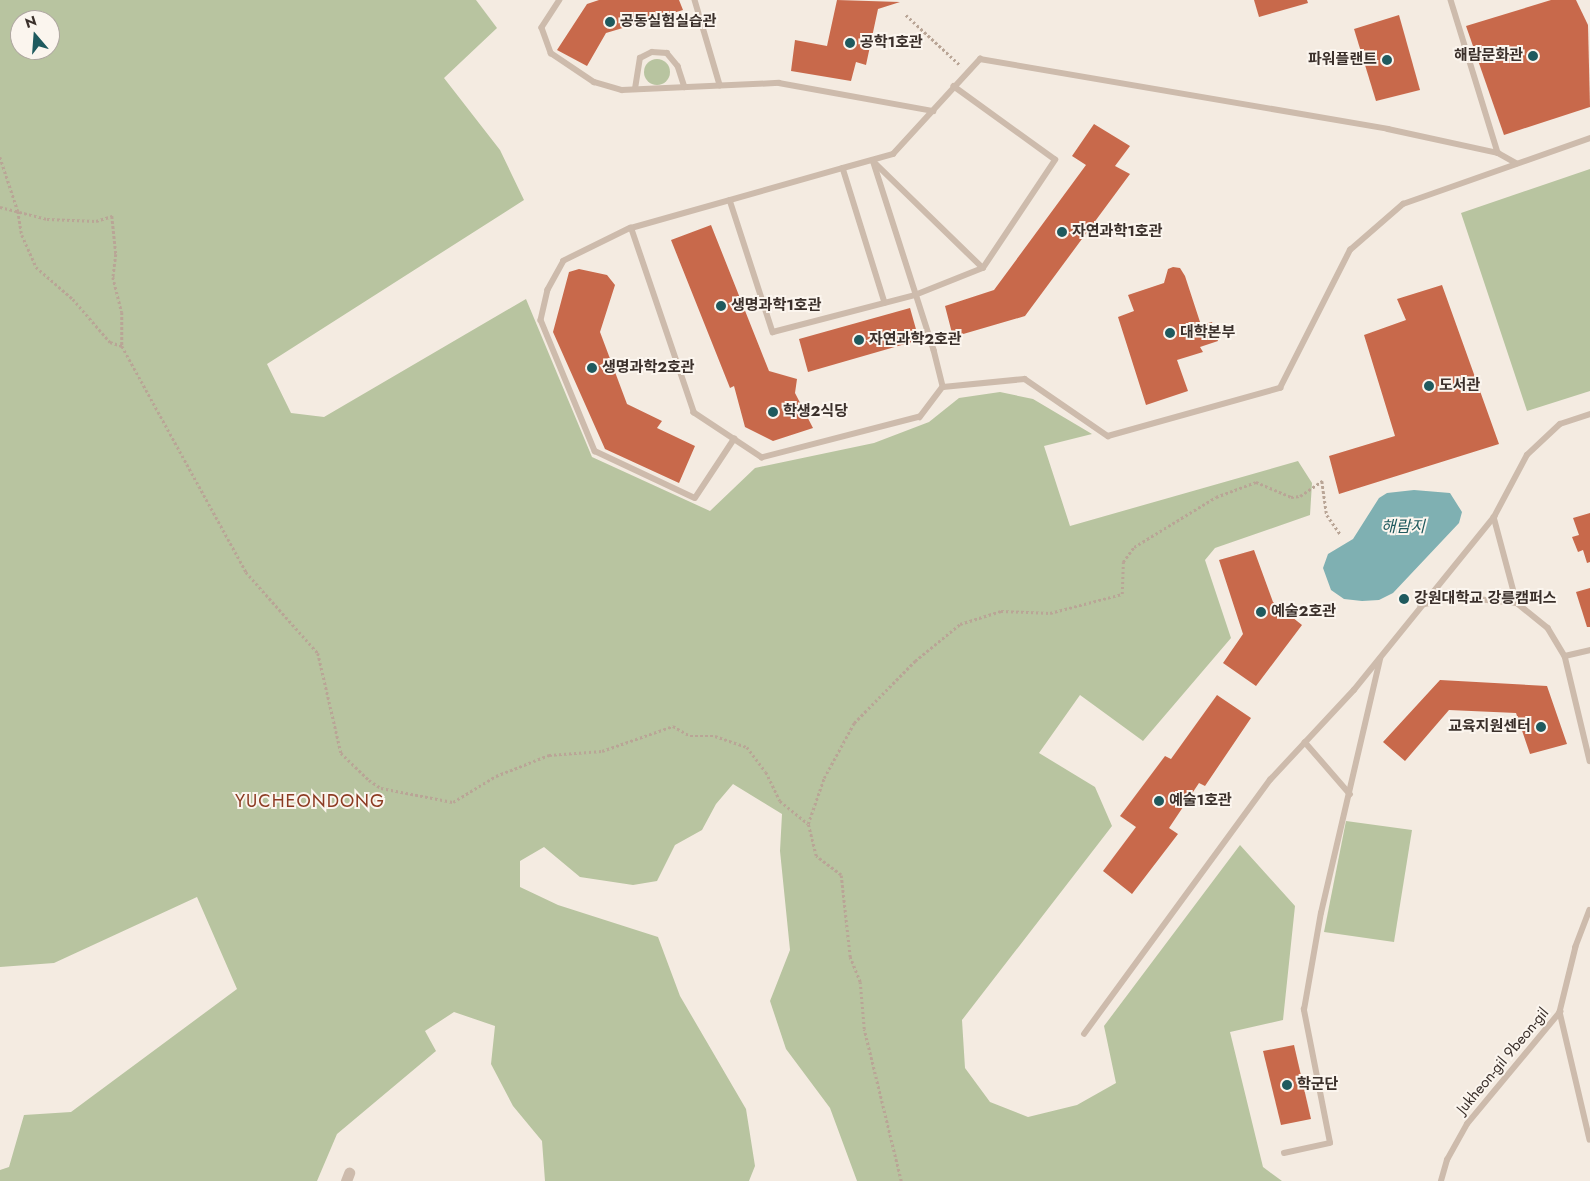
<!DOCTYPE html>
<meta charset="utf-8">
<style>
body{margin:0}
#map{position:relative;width:1590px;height:1181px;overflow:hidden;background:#f4ebe1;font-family:Jost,"Noto Sans KR",sans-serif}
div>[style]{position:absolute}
.green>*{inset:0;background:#b8c4a0}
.round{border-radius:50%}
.water>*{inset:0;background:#7fb0b2}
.building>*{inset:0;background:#c8694b}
.path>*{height:2.5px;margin-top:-1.25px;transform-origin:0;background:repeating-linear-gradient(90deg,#b9a596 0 2.5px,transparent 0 5px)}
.lane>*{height:5.5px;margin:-2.75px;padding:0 2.75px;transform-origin:2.75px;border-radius:2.75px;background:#cdbbac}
.street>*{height:11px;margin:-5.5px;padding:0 5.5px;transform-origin:5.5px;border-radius:5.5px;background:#cdbbac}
.dots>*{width:14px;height:14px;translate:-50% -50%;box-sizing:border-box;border:2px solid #fbf5ee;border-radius:50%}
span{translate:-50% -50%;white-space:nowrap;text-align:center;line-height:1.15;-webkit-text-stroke:4px #fbf5ee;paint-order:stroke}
.poi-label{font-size:15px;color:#3b302b;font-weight:700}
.left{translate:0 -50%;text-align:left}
.right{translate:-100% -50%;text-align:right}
.street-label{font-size:15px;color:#3b302b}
.water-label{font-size:16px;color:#1f5a5e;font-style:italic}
.quarter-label{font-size:18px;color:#8c3b22;letter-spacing:1px}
.north{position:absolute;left:10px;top:10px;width:50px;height:50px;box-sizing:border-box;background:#fbf5ee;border:1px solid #aea6a0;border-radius:50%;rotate:342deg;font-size:14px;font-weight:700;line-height:20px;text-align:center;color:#3b302b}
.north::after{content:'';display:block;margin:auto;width:18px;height:22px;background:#1f5a5e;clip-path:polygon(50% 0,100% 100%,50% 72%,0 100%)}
</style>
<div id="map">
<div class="green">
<i style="clip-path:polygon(evenodd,0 0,476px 0,497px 28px,444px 78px,500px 150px,524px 200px,267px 364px,291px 413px,324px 417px,526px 299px,592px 457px,710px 511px,755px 468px,874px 443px,929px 422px,959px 398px,1000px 392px,1033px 399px,1092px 434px,1044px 446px,1070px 526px,1298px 461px,1312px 483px,1310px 515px,1215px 548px,1205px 560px,1231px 638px,1143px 741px,1080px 695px,1039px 753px,1095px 787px,1112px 826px,962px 1020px,965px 1068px,990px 1102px,1028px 1117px,1077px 1105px,1116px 1083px,1104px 1026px,1240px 845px,1295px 906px,1283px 1020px,1230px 1032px,1263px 1167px,1282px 1181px,857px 1181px,830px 1108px,786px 1049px,770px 1001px,790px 950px,780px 851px,782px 814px,733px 784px,716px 804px,702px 830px,675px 845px,657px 881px,633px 885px,580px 877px,544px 847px,520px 861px,520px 887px,558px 905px,658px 937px,680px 996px,746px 1109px,755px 1166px,749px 1181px,545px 1181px,542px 1141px,513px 1106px,491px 1064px,495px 1026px,454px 1012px,425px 1031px,436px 1051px,337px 1134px,317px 1181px,0 1181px,0 1170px,9px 1167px,24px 1115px,71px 1112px,237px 989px,197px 897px,54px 963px,0 967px,0 0,20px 20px,50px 20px,50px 50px,20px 50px,20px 20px)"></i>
<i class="round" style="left:644px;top:59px;width:26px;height:26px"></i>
<i style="clip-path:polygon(1590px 169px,1590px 391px,1527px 411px,1461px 213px)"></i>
<i style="clip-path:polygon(1346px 821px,1412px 830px,1394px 942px,1324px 932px)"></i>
</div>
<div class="water">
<i style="clip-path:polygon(1414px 490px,1450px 493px,1462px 512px,1459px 523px,1393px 593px,1379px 600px,1362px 601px,1344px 599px,1331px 590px,1323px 568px,1328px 554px,1353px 539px,1379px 498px,1387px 493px)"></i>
</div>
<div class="building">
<i style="clip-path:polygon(599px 0,679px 0,683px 10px,606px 33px,587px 66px,557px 50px,587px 4px)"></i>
<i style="clip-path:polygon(837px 0,900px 2px,878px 9px,866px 65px,856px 62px,851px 81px,791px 71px,795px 40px,827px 46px)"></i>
<i style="clip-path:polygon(1254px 0,1307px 0,1308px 3px,1259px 17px)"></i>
<i style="clip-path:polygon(1551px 0,1576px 0,1588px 25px,1590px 107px,1504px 135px,1466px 26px)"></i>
<i style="clip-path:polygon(1399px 15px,1420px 90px,1376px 101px,1354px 29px)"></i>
<i style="clip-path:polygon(1094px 124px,1130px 146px,1115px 166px,1130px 174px,1025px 316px,953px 337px,945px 306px,994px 290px,1086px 165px,1072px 156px)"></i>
<i style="clip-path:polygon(711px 225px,769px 371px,797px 379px,795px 393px,813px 428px,773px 441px,745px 427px,734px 386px,730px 388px,671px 240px)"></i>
<i style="clip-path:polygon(1173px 267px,1180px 268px,1185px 276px,1201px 325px,1212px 322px,1218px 341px,1200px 347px,1203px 352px,1177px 360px,1188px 391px,1146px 405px,1118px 317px,1134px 311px,1128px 295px,1164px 283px,1168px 269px)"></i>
<i style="clip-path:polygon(579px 269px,607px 275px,615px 285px,600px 332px,627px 404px,662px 421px,657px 428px,695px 446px,679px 483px,605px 449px,553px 332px,569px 272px)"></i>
<i style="clip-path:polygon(1442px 285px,1499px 444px,1339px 494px,1329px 456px,1395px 436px,1364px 335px,1406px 320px,1397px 299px)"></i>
<i style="clip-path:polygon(910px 308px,919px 340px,808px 372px,799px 339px)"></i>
<i style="clip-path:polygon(1590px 513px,1590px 562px,1587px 563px,1583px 550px,1578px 552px,1572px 537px,1579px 535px,1573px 518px)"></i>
<i style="clip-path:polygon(1254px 550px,1273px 602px,1302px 625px,1256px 686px,1223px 663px,1243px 634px,1219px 560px)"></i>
<i style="clip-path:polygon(1590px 588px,1590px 627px,1587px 627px,1576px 592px)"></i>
<i style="clip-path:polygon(1440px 680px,1547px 686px,1567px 744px,1530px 754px,1516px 713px,1449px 710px,1405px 761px,1383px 742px)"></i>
<i style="clip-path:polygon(1217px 695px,1251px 718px,1205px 786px,1199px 783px,1169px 828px,1178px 834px,1132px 894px,1103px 871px,1136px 827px,1120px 816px,1165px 756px,1171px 759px)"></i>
<i style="clip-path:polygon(1294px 1045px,1311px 1119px,1281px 1125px,1263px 1051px)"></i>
</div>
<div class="path">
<i style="left:906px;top:15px;width:75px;rotate:42.8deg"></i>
<i style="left:0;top:157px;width:57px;rotate:71.6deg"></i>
<i style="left:18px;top:211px;width:24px;rotate:81deg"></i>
<i style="left:22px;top:235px;width:35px;rotate:66deg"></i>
<i style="left:36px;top:267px;width:49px;rotate:40.9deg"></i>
<i style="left:73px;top:299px;width:57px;rotate:49.3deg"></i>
<i style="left:110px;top:342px;width:13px;rotate:18deg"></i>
<i style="left:0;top:207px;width:49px;rotate:14.3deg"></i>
<i style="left:47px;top:219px;width:49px;rotate:2.3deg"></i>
<i style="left:96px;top:221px;width:17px;rotate:-17deg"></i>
<i style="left:112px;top:216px;width:38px;rotate:84deg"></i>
<i style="left:116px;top:254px;width:23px;rotate:97deg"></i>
<i style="left:113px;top:277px;width:36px;rotate:76deg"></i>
<i style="left:122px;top:312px;width:34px;rotate:90deg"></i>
<i style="left:122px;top:346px;width:258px;rotate:61.2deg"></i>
<i style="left:246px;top:572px;width:108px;rotate:48.4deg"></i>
<i style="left:318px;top:653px;width:103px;rotate:77deg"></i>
<i style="left:341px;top:753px;width:39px;rotate:44deg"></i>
<i style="left:369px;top:780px;width:14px;rotate:34deg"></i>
<i style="left:381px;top:788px;width:73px;rotate:11deg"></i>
<i style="left:453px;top:802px;width:50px;rotate:-31.2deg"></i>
<i style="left:496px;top:776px;width:57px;rotate:-21.6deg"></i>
<i style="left:549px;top:755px;width:53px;rotate:-4.3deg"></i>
<i style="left:602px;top:751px;width:75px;rotate:-19.4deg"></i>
<i style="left:673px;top:726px;width:20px;rotate:30deg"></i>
<i style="left:690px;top:736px;width:25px"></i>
<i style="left:715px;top:736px;width:34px;rotate:19deg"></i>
<i style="left:747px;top:747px;width:31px;rotate:53deg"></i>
<i style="left:766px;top:772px;width:32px;rotate:64deg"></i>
<i style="left:780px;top:801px;width:36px;rotate:39deg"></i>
<i style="left:901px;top:1181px;width:156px;rotate:-103.7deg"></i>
<i style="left:864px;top:1029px;width:47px;rotate:-94.9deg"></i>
<i style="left:860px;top:982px;width:27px;rotate:-112deg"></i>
<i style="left:850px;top:957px;width:82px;rotate:-96.3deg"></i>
<i style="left:841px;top:875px;width:31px;rotate:-143deg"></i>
<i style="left:816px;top:856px;width:33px;rotate:-104deg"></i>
<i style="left:808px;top:824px;width:49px;rotate:-70.8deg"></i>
<i style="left:824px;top:778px;width:63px;rotate:-61.4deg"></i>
<i style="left:854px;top:723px;width:87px;rotate:-45.5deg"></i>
<i style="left:915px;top:661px;width:58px;rotate:-39.4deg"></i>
<i style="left:960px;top:624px;width:43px;rotate:-17.6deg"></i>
<i style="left:1001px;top:611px;width:49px;rotate:2.3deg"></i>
<i style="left:1050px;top:613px;width:74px;rotate:-14.8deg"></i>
<i style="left:1122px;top:594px;width:32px;rotate:-88deg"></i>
<i style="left:1123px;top:562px;width:19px;rotate:-54deg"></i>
<i style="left:1134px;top:547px;width:96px;rotate:-31.4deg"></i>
<i style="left:1216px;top:497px;width:43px;rotate:-20.6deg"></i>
<i style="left:1256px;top:482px;width:38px;rotate:23deg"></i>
<i style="left:1291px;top:497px;width:9px;rotate:-6deg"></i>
<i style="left:1300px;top:496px;width:27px;rotate:-34deg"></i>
<i style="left:1322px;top:481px;width:34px;rotate:82deg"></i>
<i style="left:1327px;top:515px;width:24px;rotate:55deg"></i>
</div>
<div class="lane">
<i style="left:560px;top:0;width:33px;rotate:123deg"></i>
<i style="left:542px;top:28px;width:27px;rotate:70deg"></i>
<i style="left:551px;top:53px;width:52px;rotate:34deg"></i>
<i style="left:594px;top:82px;width:29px;rotate:16deg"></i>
<i style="left:622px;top:90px;width:157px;rotate:-2.6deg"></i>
<i style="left:779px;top:83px;width:157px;rotate:10.3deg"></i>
<i style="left:695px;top:0;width:89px;rotate:73.6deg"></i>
<i style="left:1451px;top:0;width:160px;rotate:72.9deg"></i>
<i style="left:635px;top:89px;width:31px;rotate:-81deg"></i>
<i style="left:640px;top:58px;width:13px;rotate:-27deg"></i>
<i style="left:652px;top:52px;width:15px;rotate:4deg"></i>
<i style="left:667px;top:53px;width:17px;rotate:50deg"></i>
<i style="left:678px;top:66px;width:22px;rotate:72deg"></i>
<i style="left:873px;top:160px;width:200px;rotate:72.2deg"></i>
<i style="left:934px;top:350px;width:38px;rotate:76deg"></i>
<i style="left:943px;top:387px;width:38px;rotate:127deg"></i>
<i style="left:920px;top:417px;width:163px;rotate:165.5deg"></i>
<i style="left:762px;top:458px;width:82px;rotate:-146.5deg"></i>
<i style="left:694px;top:413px;width:195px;rotate:-108.8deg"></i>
<i style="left:631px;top:228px;width:220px;rotate:-15.8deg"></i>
<i style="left:843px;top:168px;width:52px;rotate:-15.6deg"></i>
<i style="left:893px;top:154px;width:129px;rotate:-47.5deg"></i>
<i style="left:980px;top:59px;width:414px;rotate:9.7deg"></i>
<i style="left:1388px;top:129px;width:113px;rotate:12.3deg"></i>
<i style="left:1498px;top:153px;width:21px;rotate:29deg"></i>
<i style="left:873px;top:161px;width:153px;rotate:44.2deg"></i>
<i style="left:843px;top:168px;width:141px;rotate:72.7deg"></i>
<i style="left:730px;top:200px;width:139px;rotate:72deg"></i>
<i style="left:773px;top:332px;width:147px;rotate:-14.6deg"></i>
<i style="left:915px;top:295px;width:73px;rotate:-21.7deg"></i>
<i style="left:983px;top:268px;width:130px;rotate:-56.3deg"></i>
<i style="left:1055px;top:160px;width:125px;rotate:-144.1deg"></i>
<i style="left:631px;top:228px;width:75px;rotate:153.8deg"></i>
<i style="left:564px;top:261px;width:33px;rotate:119deg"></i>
<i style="left:548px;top:290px;width:31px;rotate:103deg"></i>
<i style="left:541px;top:320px;width:142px;rotate:67.6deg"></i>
<i style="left:595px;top:451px;width:110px;rotate:25.2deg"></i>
<i style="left:695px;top:498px;width:71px;rotate:-56.5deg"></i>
<i style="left:943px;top:387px;width:82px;rotate:-5.6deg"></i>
<i style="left:1025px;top:379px;width:101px;rotate:34.5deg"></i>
<i style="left:1108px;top:436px;width:179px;rotate:-15.6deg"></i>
<i style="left:1280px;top:388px;width:155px;rotate:-63.1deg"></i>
<i style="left:1350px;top:250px;width:70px;rotate:-41deg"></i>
<i style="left:1403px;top:204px;width:198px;rotate:-19.4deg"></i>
<i style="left:1494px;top:517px;width:89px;rotate:75deg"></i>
<i style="left:1517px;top:603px;width:40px;rotate:39deg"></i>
<i style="left:1548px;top:628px;width:33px;rotate:59deg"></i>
<i style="left:1565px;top:656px;width:108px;rotate:76.6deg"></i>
<i style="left:1420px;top:605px;width:38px;rotate:-12deg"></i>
<i style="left:1457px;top:597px;width:60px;rotate:5.7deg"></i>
<i style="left:1565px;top:656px;width:26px;rotate:-13deg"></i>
<i style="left:1305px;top:742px;width:69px;rotate:49.1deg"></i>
<i style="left:1590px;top:910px;width:40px;rotate:111deg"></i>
<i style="left:1576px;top:947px;width:67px;rotate:103.8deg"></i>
<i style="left:1560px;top:1012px;width:131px;rotate:76.8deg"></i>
<i style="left:1084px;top:1034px;width:315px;rotate:-53.8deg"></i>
<i style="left:1270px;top:780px;width:123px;rotate:-47deg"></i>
<i style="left:1354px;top:690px;width:223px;rotate:-51deg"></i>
<i style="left:1494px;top:517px;width:70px;rotate:-62deg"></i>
<i style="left:1527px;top:455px;width:45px;rotate:-43.2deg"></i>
<i style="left:1560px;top:424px;width:32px;rotate:-18deg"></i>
<i style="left:1284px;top:1153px;width:47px;rotate:-12.3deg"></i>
<i style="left:1330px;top:1143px;width:136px;rotate:-101.1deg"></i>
<i style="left:1304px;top:1010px;width:98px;rotate:-80.1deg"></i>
<i style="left:1321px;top:913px;width:261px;rotate:-76.9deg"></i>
<i style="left:1441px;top:1181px;width:22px;rotate:-74deg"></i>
<i style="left:1447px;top:1160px;width:41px;rotate:-60.9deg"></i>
<i style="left:1467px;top:1124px;width:146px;rotate:-50.3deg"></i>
</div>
<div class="street">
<i style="left:346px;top:1181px;width:9px;rotate:-69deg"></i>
</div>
<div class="dots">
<i style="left:610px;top:22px;background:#1f5a5e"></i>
<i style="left:850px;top:43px;background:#1f5a5e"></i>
<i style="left:1533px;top:56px;background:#1f5a5e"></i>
<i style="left:1387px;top:60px;background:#1f5a5e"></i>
<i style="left:1062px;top:232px;background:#1f5a5e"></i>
<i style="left:721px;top:306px;background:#1f5a5e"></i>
<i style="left:1170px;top:333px;background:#1f5a5e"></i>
<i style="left:859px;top:340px;background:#1f5a5e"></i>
<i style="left:592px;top:368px;background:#1f5a5e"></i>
<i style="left:1429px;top:386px;background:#1f5a5e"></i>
<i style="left:773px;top:412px;background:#1f5a5e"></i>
<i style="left:1404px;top:599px;background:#1f5a5e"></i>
<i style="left:1261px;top:612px;background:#1f5a5e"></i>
<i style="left:1541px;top:727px;background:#1f5a5e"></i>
<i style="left:1159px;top:801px;background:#1f5a5e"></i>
<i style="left:1287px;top:1085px;background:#1f5a5e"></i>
</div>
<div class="poi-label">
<span class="left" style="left:620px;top:22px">공동실험실습관</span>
<span class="left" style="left:860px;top:43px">공학1호관</span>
<span class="right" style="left:1523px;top:56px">해람문화관</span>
<span class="right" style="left:1377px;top:60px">파워플랜트</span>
<span class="left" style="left:1072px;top:232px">자연과학1호관</span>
<span class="left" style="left:731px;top:306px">생명과학1호관</span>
<span class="left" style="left:1180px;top:333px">대학본부</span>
<span class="left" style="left:869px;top:340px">자연과학2호관</span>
<span class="left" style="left:602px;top:368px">생명과학2호관</span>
<span class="left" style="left:1439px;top:386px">도서관</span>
<span class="left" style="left:783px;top:412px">학생2식당</span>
<span class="left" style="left:1414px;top:599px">강원대학교 강릉캠퍼스</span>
<span class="left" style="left:1271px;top:612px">예술2호관</span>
<span class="right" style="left:1531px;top:727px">교육지원센터</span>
<span class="left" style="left:1169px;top:801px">예술1호관</span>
<span class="left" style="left:1297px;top:1085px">학군단</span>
</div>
<div class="street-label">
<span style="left:1503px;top:1061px;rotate:-50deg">Jukheon-gil 9beon-gil</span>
</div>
<div class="water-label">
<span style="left:1403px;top:527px">해람지</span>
</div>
<div class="quarter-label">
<span style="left:310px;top:801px">YUCHEONDONG</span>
</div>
<div class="north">N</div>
</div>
